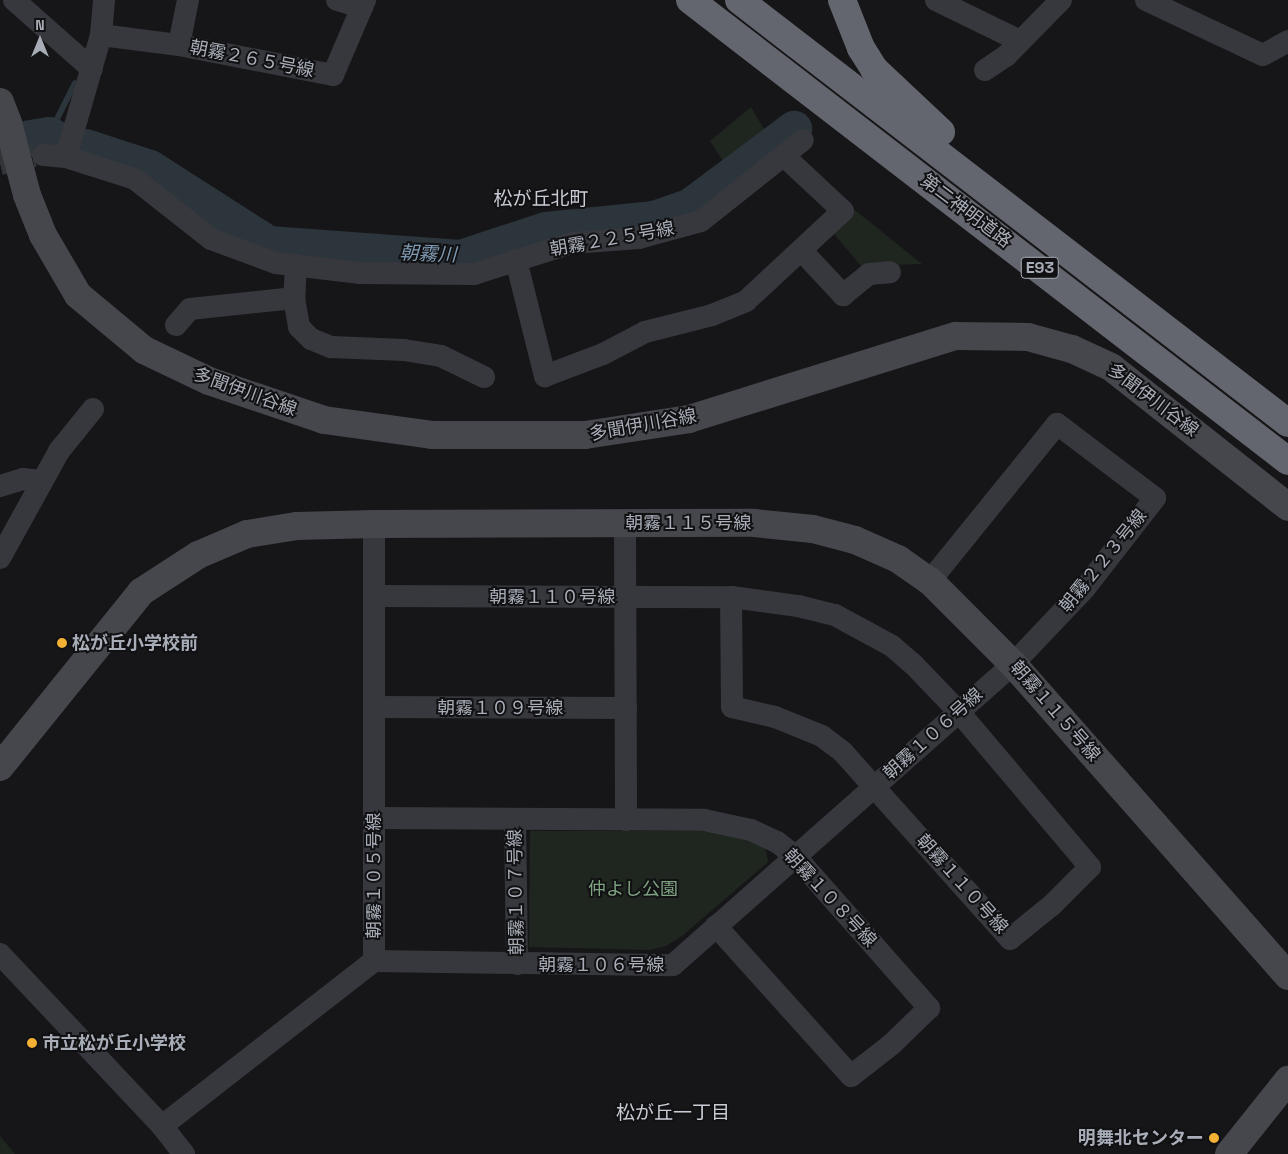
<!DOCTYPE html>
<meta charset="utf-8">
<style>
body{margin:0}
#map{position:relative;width:1288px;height:1154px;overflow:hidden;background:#161618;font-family:"Space Grotesk","Noto Sans JP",sans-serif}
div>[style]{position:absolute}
.green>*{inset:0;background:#1e261f}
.stream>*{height:6px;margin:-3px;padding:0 3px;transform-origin:3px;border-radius:3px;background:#2c353c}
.river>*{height:36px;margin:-18px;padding:0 18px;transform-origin:18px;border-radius:18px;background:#2c353c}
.street-tunnel>*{height:22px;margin-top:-11px;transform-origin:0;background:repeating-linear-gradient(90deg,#333438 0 22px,transparent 0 33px)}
.street>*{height:22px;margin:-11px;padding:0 11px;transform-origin:11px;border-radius:11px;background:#37383d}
.secondary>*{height:28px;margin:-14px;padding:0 14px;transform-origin:14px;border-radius:14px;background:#45474d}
.highway>*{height:28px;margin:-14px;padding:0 14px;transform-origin:14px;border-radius:14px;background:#63666e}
.secondary-bridge>*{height:28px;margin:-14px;padding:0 14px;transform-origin:14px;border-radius:14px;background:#45474d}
.dots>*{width:14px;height:14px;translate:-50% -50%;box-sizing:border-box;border:2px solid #111113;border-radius:50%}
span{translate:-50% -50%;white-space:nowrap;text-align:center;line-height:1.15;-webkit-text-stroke:4px #111113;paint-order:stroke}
.shield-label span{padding:1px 4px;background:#111113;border:1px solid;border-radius:4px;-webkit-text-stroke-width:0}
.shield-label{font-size:16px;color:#a8adb8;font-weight:700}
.street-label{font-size:18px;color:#a8adb8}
.poi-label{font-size:18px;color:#a8adb8;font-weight:700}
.left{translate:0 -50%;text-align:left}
.right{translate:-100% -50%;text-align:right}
.park-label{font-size:18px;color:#7fa381}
.neighbourhood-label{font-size:19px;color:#c9ccd4}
.water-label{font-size:19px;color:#7f9bb3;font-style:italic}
.north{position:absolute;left:15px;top:15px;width:50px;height:50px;-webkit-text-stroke:4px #111113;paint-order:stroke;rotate:0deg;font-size:14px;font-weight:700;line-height:20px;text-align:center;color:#a8adb8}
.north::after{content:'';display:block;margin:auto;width:18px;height:22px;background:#a8adb8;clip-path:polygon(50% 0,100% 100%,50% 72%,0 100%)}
</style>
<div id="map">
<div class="green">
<i style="clip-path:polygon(751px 107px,770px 139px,729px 170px,710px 141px)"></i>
<i style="clip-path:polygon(855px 210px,922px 264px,861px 266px,834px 234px)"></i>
<i style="clip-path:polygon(530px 831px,701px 831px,734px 835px,765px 846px,768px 862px,682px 936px,666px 946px,650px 950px,529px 947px)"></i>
<i style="clip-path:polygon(0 1136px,15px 1154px,0 1154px)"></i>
</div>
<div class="stream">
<i style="left:49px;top:135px;width:58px;rotate:-63.4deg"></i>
</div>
<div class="river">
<i style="left:0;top:143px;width:50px;rotate:-9.3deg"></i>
<i style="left:49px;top:135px;width:5px;rotate:22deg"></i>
<i style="left:86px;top:147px;width:67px;rotate:18.2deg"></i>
<i style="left:150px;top:168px;width:141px;rotate:32.6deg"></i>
<i style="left:269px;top:244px;width:192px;rotate:4.2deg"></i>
<i style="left:460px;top:258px;width:90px;rotate:-18deg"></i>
<i style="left:546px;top:230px;width:109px;rotate:-5.8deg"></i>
<i style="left:654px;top:219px;width:39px;rotate:-19deg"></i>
<i style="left:691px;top:206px;width:129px;rotate:-36.8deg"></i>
</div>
<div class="street-tunnel">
<i style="left:0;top:164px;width:35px;rotate:-13deg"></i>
</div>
<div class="street">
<i style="left:14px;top:0;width:104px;rotate:41.5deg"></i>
<i style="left:337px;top:0;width:26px;rotate:16deg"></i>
<i style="left:936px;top:0;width:93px;rotate:26deg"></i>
<i style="left:1146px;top:0;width:129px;rotate:25.2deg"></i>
<i style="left:1263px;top:55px;width:29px;rotate:-29deg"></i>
<i style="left:101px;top:35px;width:79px;rotate:7.3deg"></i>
<i style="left:179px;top:45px;width:157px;rotate:11deg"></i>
<i style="left:333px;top:75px;width:82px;rotate:-66.9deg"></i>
<i style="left:179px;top:45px;width:46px;rotate:-78.7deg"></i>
<i style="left:985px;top:70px;width:27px;rotate:-34deg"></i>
<i style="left:1007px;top:55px;width:77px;rotate:-45.5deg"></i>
<i style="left:43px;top:155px;width:23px;rotate:5deg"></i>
<i style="left:66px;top:157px;width:72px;rotate:17.7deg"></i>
<i style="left:135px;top:179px;width:97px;rotate:38.3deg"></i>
<i style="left:211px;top:239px;width:69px;rotate:20.3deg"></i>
<i style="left:276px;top:263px;width:85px;rotate:6.8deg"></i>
<i style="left:360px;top:273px;width:114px;rotate:0.5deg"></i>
<i style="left:474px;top:274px;width:103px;rotate:-17.6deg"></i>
<i style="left:572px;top:243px;width:67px;rotate:-4.3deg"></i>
<i style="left:639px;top:238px;width:64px;rotate:-15.3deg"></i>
<i style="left:701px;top:221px;width:130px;rotate:-38.5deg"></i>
<i style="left:66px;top:157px;width:127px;rotate:-74deg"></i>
<i style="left:101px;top:35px;width:35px;rotate:-85deg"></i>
<i style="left:801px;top:250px;width:62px;rotate:47deg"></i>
<i style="left:843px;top:295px;width:33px;rotate:-39deg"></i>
<i style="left:869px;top:274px;width:21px;rotate:-5deg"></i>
<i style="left:516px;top:260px;width:120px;rotate:76deg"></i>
<i style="left:545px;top:376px;width:62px;rotate:-20.8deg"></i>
<i style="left:603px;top:354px;width:47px;rotate:-27.6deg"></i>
<i style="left:645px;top:332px;width:69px;rotate:-14.2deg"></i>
<i style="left:712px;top:315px;width:37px;rotate:-22deg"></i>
<i style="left:746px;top:301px;width:132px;rotate:-42.9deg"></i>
<i style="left:843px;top:211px;width:81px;rotate:-137deg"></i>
<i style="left:296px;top:265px;width:33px;rotate:93deg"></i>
<i style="left:294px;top:298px;width:29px;rotate:80deg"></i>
<i style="left:299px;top:327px;width:17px;rotate:45deg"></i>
<i style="left:311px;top:339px;width:22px;rotate:22deg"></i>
<i style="left:331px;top:347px;width:73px;rotate:2.4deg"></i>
<i style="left:404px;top:350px;width:37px;rotate:9deg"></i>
<i style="left:441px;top:356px;width:48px;rotate:26deg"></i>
<i style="left:176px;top:325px;width:21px;rotate:-49deg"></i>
<i style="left:190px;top:309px;width:105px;rotate:-6deg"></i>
<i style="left:0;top:486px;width:24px;rotate:-17deg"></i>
<i style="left:23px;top:479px;width:19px;rotate:6deg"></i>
<i style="left:625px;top:523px;width:297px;rotate:89.8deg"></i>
<i style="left:0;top:558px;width:122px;rotate:-61.1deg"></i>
<i style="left:59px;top:451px;width:54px;rotate:-51deg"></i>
<i style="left:374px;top:596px;width:357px;rotate:0.2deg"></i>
<i style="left:731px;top:597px;width:68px;rotate:7.7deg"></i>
<i style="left:798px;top:606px;width:38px;rotate:14deg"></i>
<i style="left:835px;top:615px;width:65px;rotate:28.5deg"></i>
<i style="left:892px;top:646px;width:28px;rotate:41deg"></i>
<i style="left:913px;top:664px;width:66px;rotate:46.2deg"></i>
<i style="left:959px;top:712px;width:203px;rotate:49.8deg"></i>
<i style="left:1090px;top:867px;width:54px;rotate:135deg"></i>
<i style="left:1052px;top:905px;width:54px;rotate:141deg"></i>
<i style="left:1010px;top:939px;width:251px;rotate:-131.8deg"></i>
<i style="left:843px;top:752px;width:26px;rotate:-143deg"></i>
<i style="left:822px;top:736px;width:51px;rotate:-158deg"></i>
<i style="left:775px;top:717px;width:44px;rotate:-166.9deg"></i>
<i style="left:732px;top:707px;width:110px;rotate:-90.5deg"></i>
<i style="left:374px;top:707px;width:252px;rotate:0.2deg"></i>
<i style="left:374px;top:818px;width:330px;rotate:0.3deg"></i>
<i style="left:704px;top:820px;width:48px;rotate:12deg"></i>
<i style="left:751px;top:830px;width:29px;rotate:25deg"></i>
<i style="left:777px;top:842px;width:23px;rotate:38deg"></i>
<i style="left:795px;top:856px;width:203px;rotate:48.6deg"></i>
<i style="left:929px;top:1008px;width:52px;rotate:135.8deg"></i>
<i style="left:892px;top:1044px;width:52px;rotate:142deg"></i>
<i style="left:851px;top:1076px;width:202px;rotate:-132deg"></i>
<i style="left:515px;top:819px;width:145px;rotate:89.2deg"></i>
<i style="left:0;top:954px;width:236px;rotate:46.7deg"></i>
<i style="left:162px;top:1126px;width:36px;rotate:52deg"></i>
<i style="left:374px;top:961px;width:299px;rotate:0.8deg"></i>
<i style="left:673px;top:965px;width:454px;rotate:-41.5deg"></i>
<i style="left:1013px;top:664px;width:105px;rotate:-46.5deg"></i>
<i style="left:1085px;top:588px;width:114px;rotate:-52.1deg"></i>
<i style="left:1155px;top:498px;width:123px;rotate:-142.9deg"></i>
<i style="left:1057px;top:424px;width:202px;rotate:129deg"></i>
<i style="left:162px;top:1126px;width:269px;rotate:-37.9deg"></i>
<i style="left:374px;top:961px;width:437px;rotate:-90deg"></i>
</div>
<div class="secondary">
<i style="left:0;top:102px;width:22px;rotate:69deg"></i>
<i style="left:27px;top:195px;width:43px;rotate:68.2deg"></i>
<i style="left:43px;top:235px;width:69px;rotate:59.7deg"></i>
<i style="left:78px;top:295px;width:86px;rotate:39.8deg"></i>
<i style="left:144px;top:350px;width:72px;rotate:25.5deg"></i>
<i style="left:209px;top:381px;width:121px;rotate:18.7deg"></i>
<i style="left:324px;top:420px;width:109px;rotate:7.9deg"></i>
<i style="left:432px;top:435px;width:153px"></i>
<i style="left:585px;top:435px;width:105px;rotate:-8.7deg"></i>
<i style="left:689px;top:419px;width:280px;rotate:-17.3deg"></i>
<i style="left:956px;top:336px;width:72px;rotate:0.8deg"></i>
<i style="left:1028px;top:337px;width:46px;rotate:15.3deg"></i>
<i style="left:1072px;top:349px;width:43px;rotate:24.8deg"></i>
<i style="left:1111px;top:367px;width:226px;rotate:38.3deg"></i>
<i style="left:0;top:767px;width:225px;rotate:-51.1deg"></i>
<i style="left:141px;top:592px;width:68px;rotate:-33deg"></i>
<i style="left:198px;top:555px;width:53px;rotate:-23.2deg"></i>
<i style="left:247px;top:534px;width:51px;rotate:-9.1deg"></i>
<i style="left:297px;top:526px;width:77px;rotate:-1.5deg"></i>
<i style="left:374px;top:524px;width:380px;rotate:-0.2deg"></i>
<i style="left:754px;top:523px;width:59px;rotate:5.8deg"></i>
<i style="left:813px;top:529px;width:43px;rotate:14.7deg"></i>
<i style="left:855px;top:540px;width:47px;rotate:23.8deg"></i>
<i style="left:898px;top:559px;width:39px;rotate:35deg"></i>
<i style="left:930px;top:581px;width:117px;rotate:45deg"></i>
<i style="left:1013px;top:664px;width:416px;rotate:48.6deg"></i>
<i style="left:1229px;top:1154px;width:95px;rotate:-51.4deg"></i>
</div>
<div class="highway">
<i style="left:690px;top:0;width:755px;rotate:37.63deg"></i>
<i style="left:739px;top:0;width:693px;rotate:37.61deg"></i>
<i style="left:842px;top:0;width:52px;rotate:68.4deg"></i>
<i style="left:861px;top:48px;width:25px;rotate:58deg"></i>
<i style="left:874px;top:69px;width:92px;rotate:43.2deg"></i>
</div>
<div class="secondary-bridge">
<i style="left:8px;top:123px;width:74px;rotate:75.2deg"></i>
</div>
<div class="dots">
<i style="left:62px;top:643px;background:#f2b134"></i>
<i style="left:32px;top:1043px;background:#f2b134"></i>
<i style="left:1214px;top:1138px;background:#f2b134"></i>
</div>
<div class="shield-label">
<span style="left:1040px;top:268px">E93</span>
</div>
<div class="street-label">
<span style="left:252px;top:59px;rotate:11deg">朝霧２６５号線</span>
<span style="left:966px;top:211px;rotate:37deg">第二神明道路</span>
<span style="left:612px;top:239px;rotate:-10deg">朝霧２２５号線</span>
<span style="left:245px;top:392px;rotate:20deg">多聞伊川谷線</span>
<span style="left:1153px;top:400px;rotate:37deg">多聞伊川谷線</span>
<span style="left:643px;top:425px;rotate:-10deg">多聞伊川谷線</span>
<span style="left:688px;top:523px">朝霧１１５号線</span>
<span style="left:1103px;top:561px;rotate:-51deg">朝霧２２３号線</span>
<span style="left:552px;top:597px">朝霧１１０号線</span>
<span style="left:500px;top:708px">朝霧１０９号線</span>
<span style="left:1055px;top:711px;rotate:49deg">朝霧１１５号線</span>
<span style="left:933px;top:734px;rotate:-42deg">朝霧１０６号線</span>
<span style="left:374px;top:876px;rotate:-90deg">朝霧１０５号線</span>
<span style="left:962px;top:884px;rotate:48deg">朝霧１１０号線</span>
<span style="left:516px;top:892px;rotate:-91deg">朝霧１０７号線</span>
<span style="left:830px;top:898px;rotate:47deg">朝霧１０８号線</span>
<span style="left:601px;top:965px">朝霧１０６号線</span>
</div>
<div class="poi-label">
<span class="left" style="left:72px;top:643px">松が丘小学校前</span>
<span class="left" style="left:42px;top:1043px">市立松が丘小学校</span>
<span class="right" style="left:1204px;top:1138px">明舞北センター</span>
</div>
<div class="park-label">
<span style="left:633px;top:889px">仲よし公園</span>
</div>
<div class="neighbourhood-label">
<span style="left:541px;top:199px">松が丘北町</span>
<span style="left:673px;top:1113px">松が丘一丁目</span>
</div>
<div class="water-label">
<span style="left:428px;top:254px;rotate:2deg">朝霧川</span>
</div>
<div class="north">N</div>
</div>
